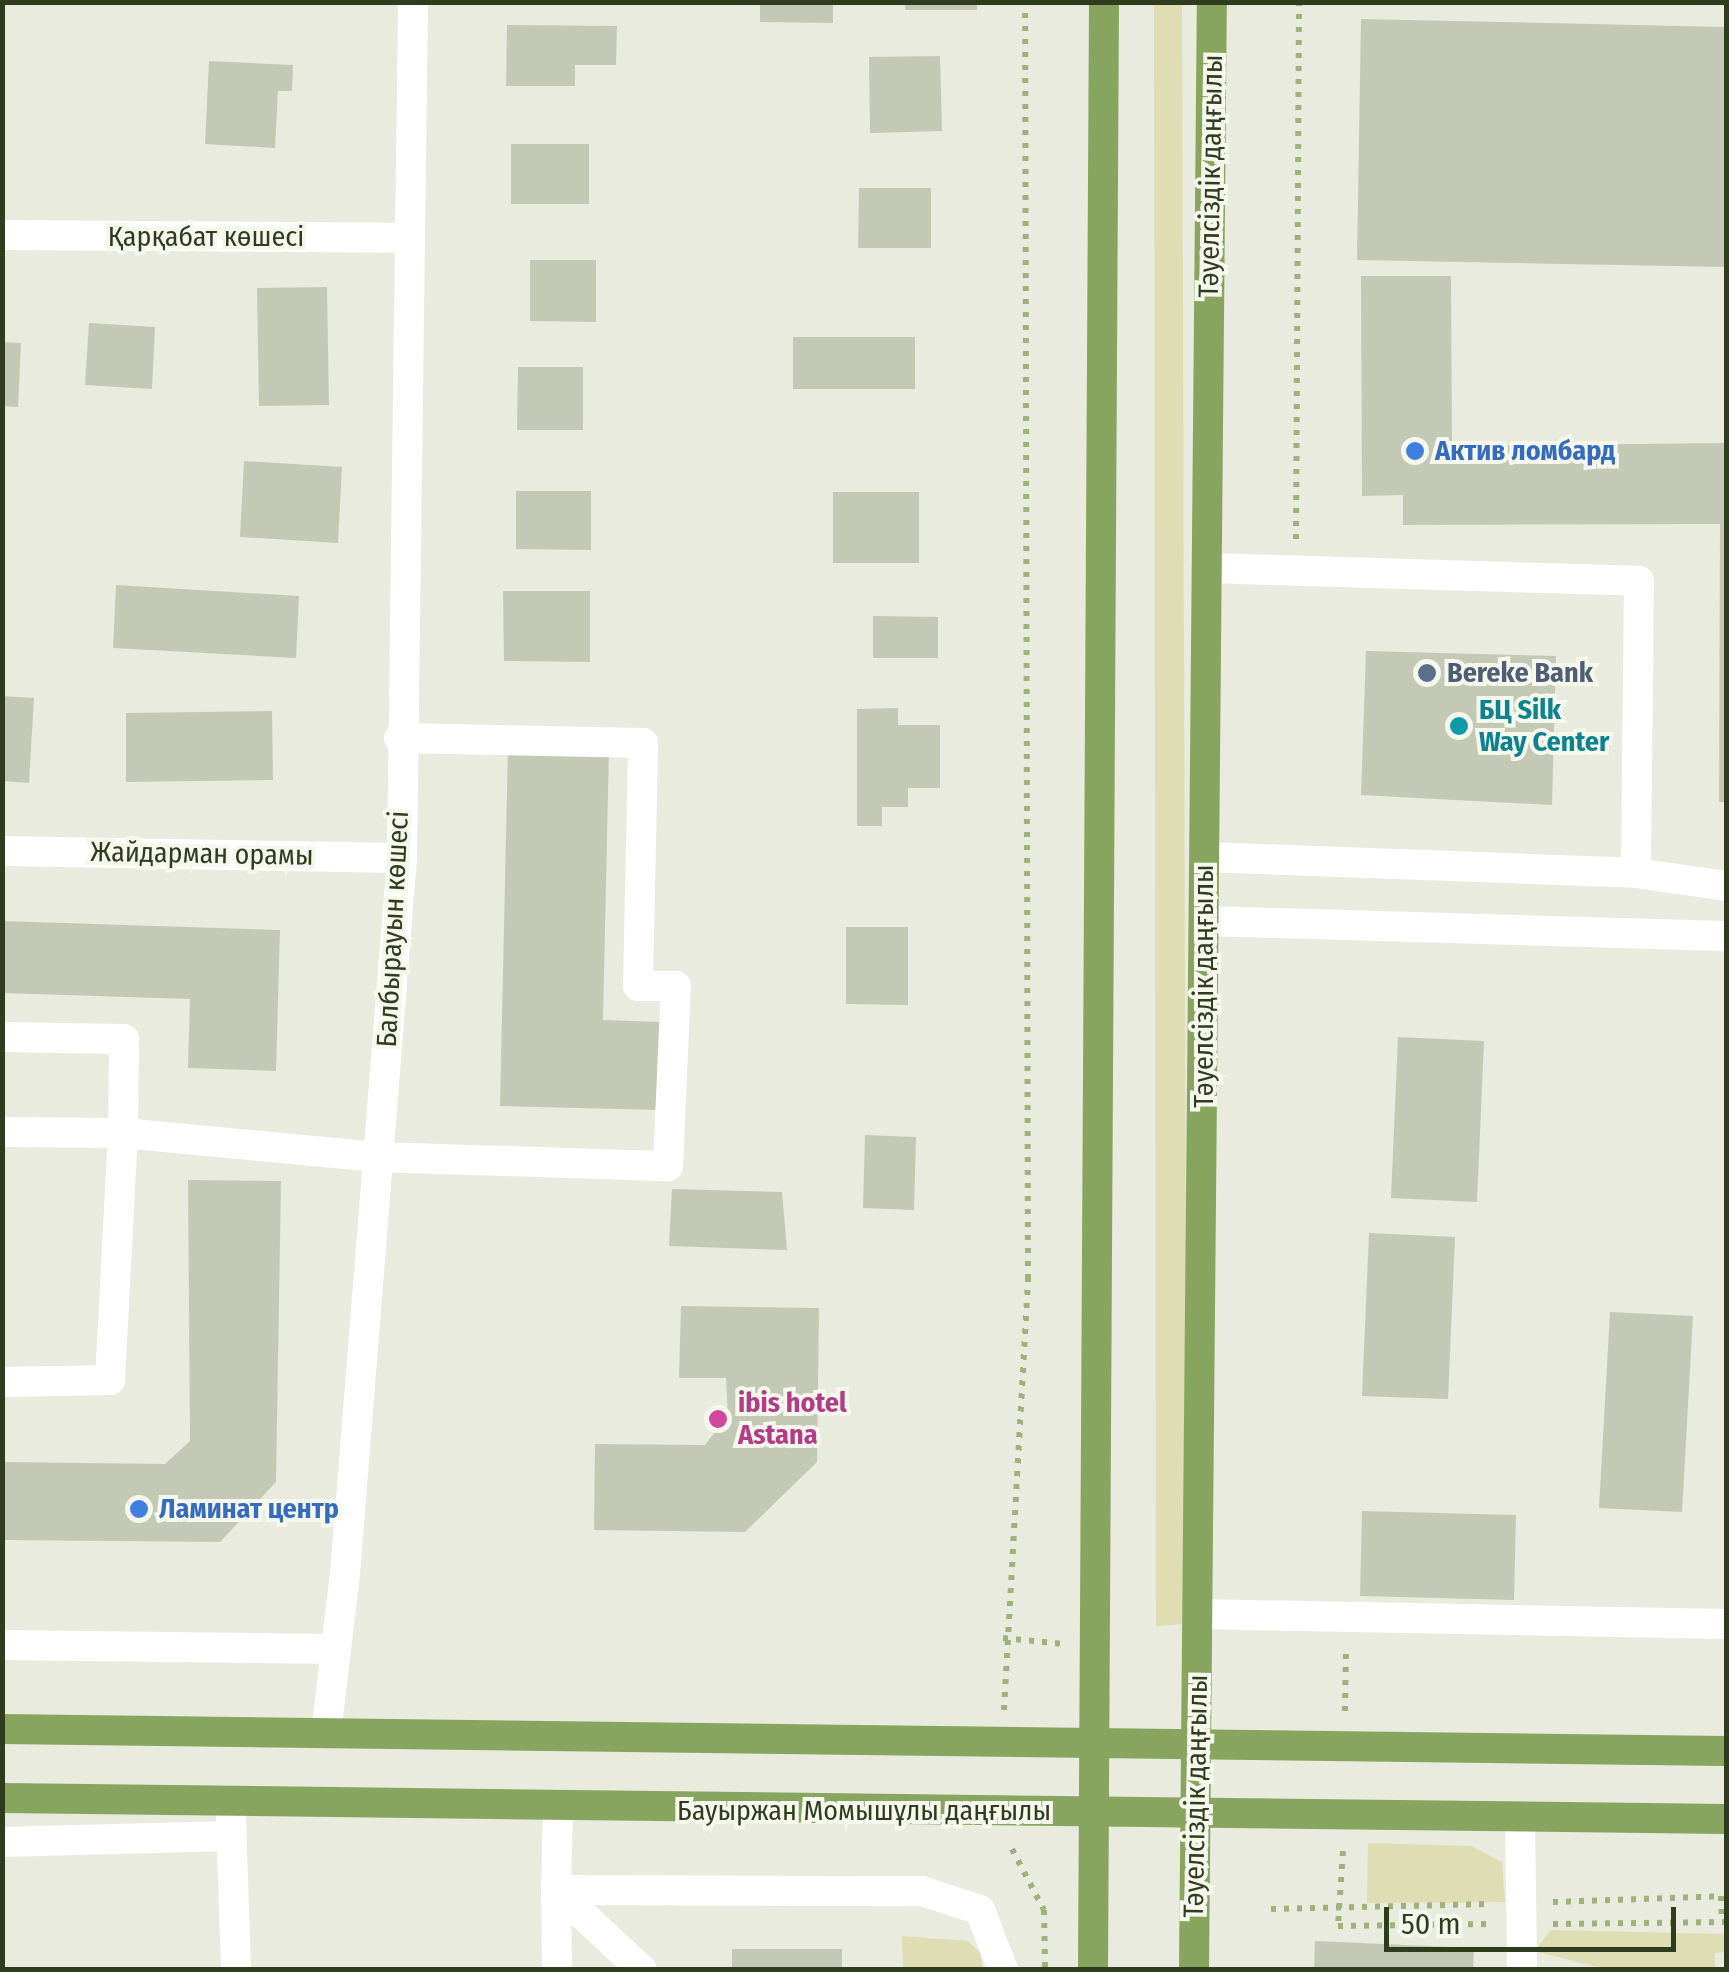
<!DOCTYPE html>
<meta charset="utf-8">
<style>
body{margin:0}
#map{position:relative;width:1729px;height:1972px;overflow:hidden;background:#e8ebde;font-family:"Fira Sans Condensed",sans-serif}
div>[style]{position:absolute}
.green>*{inset:0;background:#dfddb4}
.building>*{inset:0;background:#c4c9b6}
.path>*{height:6px;margin-top:-3px;transform-origin:0;background:repeating-linear-gradient(90deg,#9eb27b 0 5px,transparent 0 13px)}
.minor>*{height:30px;margin:-15px;padding:0 15px;transform-origin:15px;border-radius:15px;background:#fff}
.major>*{height:30px;margin:-15px;padding:0 15px;transform-origin:15px;border-radius:15px;background:#87a55e}
.dots>*{width:28px;height:28px;translate:-50% -50%;box-sizing:border-box;border:5px solid #f6f8ee;border-radius:50%}
span{translate:-50% -50%;white-space:nowrap;text-align:center;line-height:1.15;-webkit-text-stroke:8px #f6f8ee;paint-order:stroke}
.street-label{font-size:28px;color:#303c1e}
.shop-label{font-size:28px;color:#366cbe;font-weight:700}
.left{translate:0 -50%;text-align:left}
.service-label{font-size:28px;color:#4e5e75;font-weight:700}
.culture-label{font-size:28px;color:#0d838f;font-weight:700}
.hotel-label{font-size:28px;color:#b23c85;font-weight:700}
.frame{position:absolute;inset:0;border:5px solid #303c1e;pointer-events:none}
.scale{position:absolute;left:1384px;top:1907px;width:292px;height:45px;box-sizing:border-box;border:5px solid #303c1e;border-top:0;padding-left:12px;font-size:30px;line-height:35px;white-space:nowrap;color:#303c1e;-webkit-text-stroke:8px #f6f8ee;paint-order:stroke}
</style>
<div id="map">
<div class="green">
<i style="clip-path:polygon(1154px 3px,1182px 3px,1187px 1624px,1156px 1626px)"></i>
<i style="clip-path:polygon(1368px 1843px,1471px 1846px,1502px 1862px,1505px 1902px,1367px 1903px)"></i>
<i style="clip-path:polygon(1551px 1930px,1726px 1934px,1726px 1952px,1715px 1953px,1715px 1969px,1605px 1969px,1534px 1951px)"></i>
<i style="clip-path:polygon(902px 1936px,968px 1941px,980px 1953px,983px 1969px,903px 1969px)"></i>
</div>
<div class="building">
<i style="clip-path:polygon(760px 2px,833px 2px,833px 23px,760px 22px)"></i>
<i style="clip-path:polygon(905px 2px,977px 2px,977px 10px,905px 10px)"></i>
<i style="clip-path:polygon(1361px 19px,1726px 27px,1726px 267px,1357px 260px)"></i>
<i style="clip-path:polygon(507px 25px,617px 26px,616px 65px,575px 65px,575px 86px,506px 86px)"></i>
<i style="clip-path:polygon(940px 56px,942px 131px,870px 133px,869px 57px)"></i>
<i style="clip-path:polygon(209px 61px,293px 65px,292px 91px,278px 91px,275px 148px,205px 144px)"></i>
<i style="clip-path:polygon(511px 144px,589px 144px,589px 204px,511px 204px)"></i>
<i style="clip-path:polygon(859px 188px,931px 188px,931px 248px,858px 248px)"></i>
<i style="clip-path:polygon(530px 260px,596px 260px,596px 322px,530px 321px)"></i>
<i style="clip-path:polygon(1361px 276px,1451px 276px,1452px 446px,1726px 443px,1726px 802px,1719px 802px,1720px 524px,1403px 525px,1403px 495px,1362px 496px)"></i>
<i style="clip-path:polygon(327px 287px,329px 405px,259px 406px,257px 288px)"></i>
<i style="clip-path:polygon(89px 323px,155px 327px,152px 389px,85px 385px)"></i>
<i style="clip-path:polygon(793px 337px,915px 337px,915px 389px,793px 389px)"></i>
<i style="clip-path:polygon(2px 342px,21px 343px,18px 407px,2px 406px)"></i>
<i style="clip-path:polygon(518px 367px,583px 367px,583px 430px,517px 430px)"></i>
<i style="clip-path:polygon(244px 461px,342px 467px,338px 543px,240px 537px)"></i>
<i style="clip-path:polygon(516px 491px,591px 491px,591px 550px,516px 549px)"></i>
<i style="clip-path:polygon(833px 492px,919px 492px,919px 563px,833px 563px)"></i>
<i style="clip-path:polygon(116px 585px,299px 596px,296px 658px,113px 648px)"></i>
<i style="clip-path:polygon(503px 591px,590px 591px,590px 662px,504px 661px)"></i>
<i style="clip-path:polygon(873px 616px,938px 617px,938px 658px,873px 658px)"></i>
<i style="clip-path:polygon(1366px 651px,1556px 656px,1552px 805px,1361px 795px)"></i>
<i style="clip-path:polygon(2px 696px,34px 698px,29px 783px,2px 781px)"></i>
<i style="clip-path:polygon(898px 708px,898px 725px,940px 725px,940px 788px,908px 788px,908px 807px,882px 807px,882px 826px,857px 826px,857px 709px)"></i>
<i style="clip-path:polygon(272px 711px,273px 780px,126px 782px,126px 713px)"></i>
<i style="clip-path:polygon(508px 746px,609px 748px,603px 1020px,662px 1022px,660px 1110px,500px 1106px)"></i>
<i style="clip-path:polygon(2px 921px,280px 930px,276px 1071px,188px 1068px,190px 999px,2px 993px)"></i>
<i style="clip-path:polygon(846px 927px,908px 927px,908px 1005px,846px 1004px)"></i>
<i style="clip-path:polygon(1398px 1037px,1484px 1041px,1477px 1202px,1391px 1198px)"></i>
<i style="clip-path:polygon(865px 1135px,916px 1137px,914px 1210px,863px 1208px)"></i>
<i style="clip-path:polygon(188px 1180px,281px 1181px,276px 1482px,220px 1542px,2px 1540px,2px 1462px,165px 1464px,190px 1441px)"></i>
<i style="clip-path:polygon(672px 1189px,782px 1192px,787px 1250px,669px 1246px)"></i>
<i style="clip-path:polygon(1369px 1233px,1455px 1237px,1448px 1399px,1362px 1396px)"></i>
<i style="clip-path:polygon(681px 1306px,819px 1308px,817px 1462px,745px 1532px,594px 1530px,595px 1444px,705px 1445px,728px 1415px,726px 1378px,679px 1378px)"></i>
<i style="clip-path:polygon(1610px 1312px,1693px 1316px,1682px 1512px,1599px 1508px)"></i>
<i style="clip-path:polygon(1362px 1511px,1516px 1515px,1514px 1600px,1360px 1596px)"></i>
<i style="clip-path:polygon(1315px 1941px,1474px 1948px,1473px 1970px,1314px 1970px)"></i>
<i style="clip-path:polygon(732px 1949px,842px 1949px,842px 1970px,732px 1970px)"></i>
</div>
<div class="path">
<i style="left:1296px;top:539px;width:537px;rotate:-89.68deg"></i>
<i style="left:1003px;top:1638px;width:61px;rotate:5.6deg"></i>
<i style="left:1004px;top:1710px;width:432px;rotate:-86.8deg"></i>
<i style="left:1028px;top:1279px;width:1277px;rotate:-90.13deg"></i>
<i style="left:1345px;top:1711px;width:62px;rotate:-89.1deg"></i>
<i style="left:1012px;top:1849px;width:69px;rotate:62.3deg"></i>
<i style="left:1044px;top:1910px;width:60px;rotate:89deg"></i>
<i style="left:1343px;top:1851px;width:75px;rotate:93.8deg"></i>
<i style="left:1338px;top:1926px;width:152px;rotate:-0.8deg"></i>
<i style="left:1553px;top:1902px;width:168px;rotate:-2deg"></i>
<i style="left:1721px;top:1896px;width:26px;rotate:88deg"></i>
<i style="left:1271px;top:1909px;width:220px;rotate:-1.3deg"></i>
<i style="left:1553px;top:1924px;width:173px;rotate:-0.7deg"></i>
</div>
<div class="minor">
<i style="left:2px;top:235px;width:408px;rotate:0.4deg"></i>
<i style="left:1207px;top:568px;width:432px;rotate:1.7deg"></i>
<i style="left:1639px;top:581px;width:292px;rotate:90.6deg"></i>
<i style="left:2px;top:851px;width:400px;rotate:1deg"></i>
<i style="left:1205px;top:857px;width:431px;rotate:2.1deg"></i>
<i style="left:1636px;top:873px;width:91px;rotate:8.2deg"></i>
<i style="left:1206px;top:921px;width:520px;rotate:1.65deg"></i>
<i style="left:2px;top:1037px;width:122px;rotate:0.9deg"></i>
<i style="left:124px;top:1039px;width:94px;rotate:90.6deg"></i>
<i style="left:123px;top:1133px;width:121px;rotate:-179.5deg"></i>
<i style="left:2px;top:1382px;width:108px;rotate:-1.1deg"></i>
<i style="left:110px;top:1380px;width:247px;rotate:-87deg"></i>
<i style="left:123px;top:1133px;width:255px;rotate:5.4deg"></i>
<i style="left:377px;top:1157px;width:291px;rotate:1.8deg"></i>
<i style="left:668px;top:1166px;width:180px;rotate:-87.5deg"></i>
<i style="left:676px;top:986px;width:38px;rotate:180deg"></i>
<i style="left:638px;top:986px;width:243px;rotate:-88.8deg"></i>
<i style="left:643px;top:743px;width:244px;rotate:-178.8deg"></i>
<i style="left:1197px;top:1614px;width:529px;rotate:1.08deg"></i>
<i style="left:2px;top:1645px;width:333px;rotate:0.7deg"></i>
<i style="left:326px;top:1733px;width:160px;rotate:-83.2deg"></i>
<i style="left:345px;top:1574px;width:718px;rotate:-85.45deg"></i>
<i style="left:402px;top:858px;width:856px;rotate:-89.26deg"></i>
<i style="left:558px;top:1809px;width:81px;rotate:91.4deg"></i>
<i style="left:556px;top:1890px;width:117px;rotate:42.9deg"></i>
<i style="left:231px;top:1818px;width:152px;rotate:88.1deg"></i>
<i style="left:1520px;top:1819px;width:151px;rotate:89.2deg"></i>
<i style="left:2px;top:1842px;width:228px;rotate:-1.5deg"></i>
<i style="left:557px;top:1970px;width:80px;rotate:-90.7deg"></i>
<i style="left:556px;top:1890px;width:366px;rotate:0.2deg"></i>
<i style="left:922px;top:1891px;width:61px;rotate:18.1deg"></i>
<i style="left:980px;top:1910px;width:64px;rotate:69deg"></i>
</div>
<div class="major">
<i style="left:2px;top:1729px;width:1724px;rotate:0.73deg"></i>
<i style="left:2px;top:1798px;width:1724px;rotate:0.7deg"></i>
<i style="left:1093px;top:1970px;width:1968px;rotate:-89.68deg"></i>
<i style="left:1194px;top:1970px;width:1968px;rotate:-89.48deg"></i>
</div>
<div class="dots">
<i style="left:1415px;top:451px;background:#3f7fe0"></i>
<i style="left:1427px;top:673px;background:#5c6f8a"></i>
<i style="left:1459px;top:726px;background:#0f9aa8"></i>
<i style="left:718px;top:1419px;background:#d1479c"></i>
<i style="left:139px;top:1509px;background:#3f7fe0"></i>
</div>
<div class="street-label">
<span style="left:1211px;top:176px;rotate:-89deg">Тәуелсіздік даңғылы</span>
<span style="left:206px;top:237px">Қарқабат көшесі</span>
<span style="left:202px;top:854px;rotate:1deg">Жайдарман орамы</span>
<span style="left:393px;top:929px;rotate:-87deg">Балбырауын көшесі</span>
<span style="left:1204px;top:986px;rotate:-90deg">Тәуелсіздік даңғылы</span>
<span style="left:1196px;top:1796px;rotate:-89deg">Тәуелсіздік даңғылы</span>
<span style="left:864px;top:1811px">Бауыржан Момышұлы даңғылы</span>
</div>
<div class="shop-label">
<span class="left" style="left:1435px;top:451px">Актив ломбард</span>
<span class="left" style="left:159px;top:1509px">Ламинат центр</span>
</div>
<div class="service-label">
<span class="left" style="left:1447px;top:673px">Bereke Bank</span>
</div>
<div class="culture-label">
<span class="left" style="left:1479px;top:726px">БЦ Silk<br>Way Center</span>
</div>
<div class="hotel-label">
<span class="left" style="left:738px;top:1419px">ibis hotel<br>Astana</span>
</div>
<div class="frame"></div>
<div class="scale">50 m</div>
</div>
